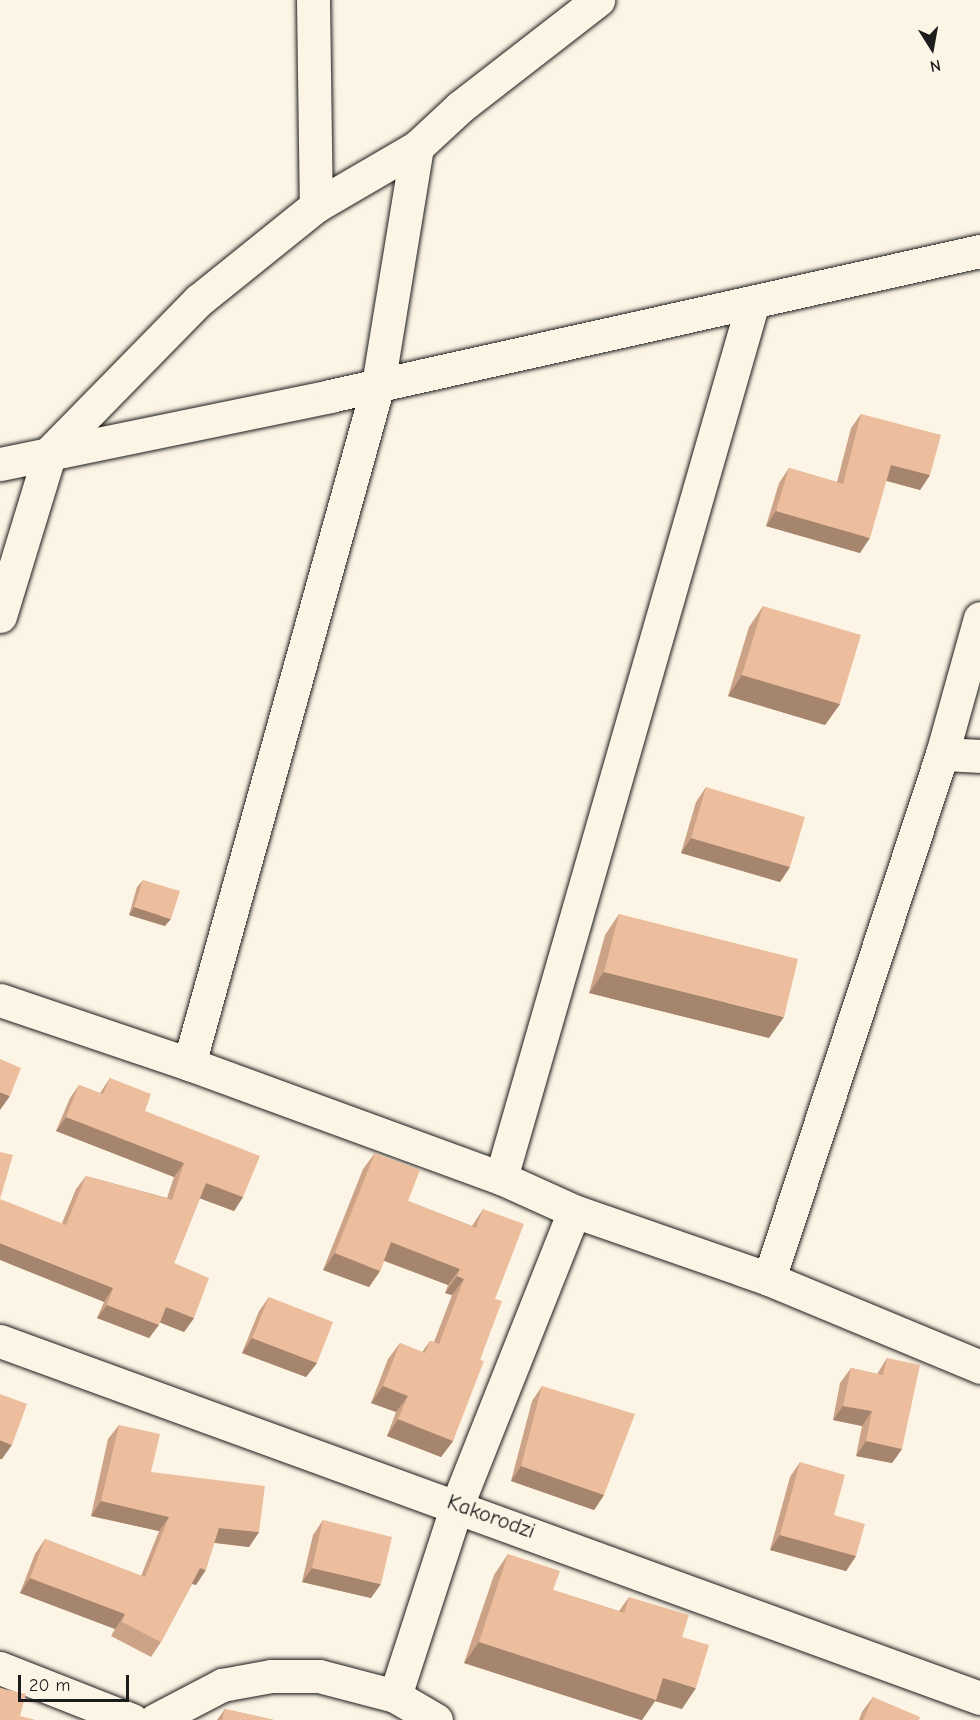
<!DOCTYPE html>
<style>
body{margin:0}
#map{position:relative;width:980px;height:1720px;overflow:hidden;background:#fcf5e5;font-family:"Comic Neue",sans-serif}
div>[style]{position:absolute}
.roads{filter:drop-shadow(0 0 2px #1c1c1c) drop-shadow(0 0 2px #1c1c1c)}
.street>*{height:33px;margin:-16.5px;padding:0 16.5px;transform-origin:16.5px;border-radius:16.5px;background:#fcf5e5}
.secondary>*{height:33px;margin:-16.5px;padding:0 16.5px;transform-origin:16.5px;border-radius:16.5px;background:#fcf5e5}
.wall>*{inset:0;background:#cca387}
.shaded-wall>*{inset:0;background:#a6856e}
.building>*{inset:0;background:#edbe9d}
span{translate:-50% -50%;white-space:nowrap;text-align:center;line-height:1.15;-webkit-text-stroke:4.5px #fcf5e5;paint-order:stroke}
.street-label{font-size:22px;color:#1c1c1c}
.north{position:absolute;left:902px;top:18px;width:60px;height:60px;-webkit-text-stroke:4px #fcf5e5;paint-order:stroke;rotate:169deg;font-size:16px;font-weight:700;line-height:24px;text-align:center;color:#1c1c1c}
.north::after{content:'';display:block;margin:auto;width:21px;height:27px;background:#1c1c1c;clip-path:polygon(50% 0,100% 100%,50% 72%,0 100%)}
.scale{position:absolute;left:18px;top:1675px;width:111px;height:27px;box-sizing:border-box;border:3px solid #1c1c1c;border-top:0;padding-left:8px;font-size:18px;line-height:21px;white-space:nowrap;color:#1c1c1c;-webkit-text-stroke:4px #fcf5e5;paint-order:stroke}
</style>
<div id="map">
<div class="roads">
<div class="street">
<i style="left:313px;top:0;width:206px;rotate:89.2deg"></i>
<i style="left:0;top:616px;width:171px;rotate:-73deg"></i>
<i style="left:50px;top:452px;width:213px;rotate:-45.6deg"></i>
<i style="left:199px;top:300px;width:150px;rotate:-38.8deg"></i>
<i style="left:316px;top:206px;width:117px;rotate:-30.3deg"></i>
<i style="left:942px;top:754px;width:38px;rotate:3deg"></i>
<i style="left:0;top:1000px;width:200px;rotate:18.7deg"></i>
<i style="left:189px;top:1064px;width:332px;rotate:20.1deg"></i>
<i style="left:501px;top:1178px;width:80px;rotate:24.3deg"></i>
<i style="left:574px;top:1211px;width:207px;rotate:19.2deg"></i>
<i style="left:769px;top:1279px;width:229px;rotate:22.6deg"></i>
<i style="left:189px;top:1064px;width:705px;rotate:-74.45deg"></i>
<i style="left:378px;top:385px;width:241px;rotate:-80.7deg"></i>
<i style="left:417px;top:147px;width:59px;rotate:-42.9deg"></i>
<i style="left:460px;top:107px;width:175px;rotate:-37.8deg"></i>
<i style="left:501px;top:1178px;width:912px;rotate:-73.95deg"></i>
<i style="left:769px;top:1279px;width:553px;rotate:-71.76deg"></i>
<i style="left:942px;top:754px;width:141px;rotate:-74.4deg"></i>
<i style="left:0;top:1341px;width:1043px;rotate:20.02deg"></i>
<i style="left:0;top:1668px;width:142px;rotate:21.5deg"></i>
<i style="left:155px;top:1720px;width:76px;rotate:-27.6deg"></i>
<i style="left:222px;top:1685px;width:50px;rotate:-10.4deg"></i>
<i style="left:271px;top:1676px;width:48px"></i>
<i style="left:319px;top:1676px;width:79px;rotate:14.7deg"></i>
<i style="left:436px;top:1720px;width:48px;rotate:-149.7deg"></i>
<i style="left:395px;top:1696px;width:201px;rotate:-72deg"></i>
<i style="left:457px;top:1505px;width:316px;rotate:-68.3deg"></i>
</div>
<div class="secondary">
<i style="left:0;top:464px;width:337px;rotate:-11.6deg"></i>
<i style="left:330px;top:396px;width:666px;rotate:-12.58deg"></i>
</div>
</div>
<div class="wall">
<i style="clip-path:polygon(861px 414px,930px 475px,920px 490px,886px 481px,860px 553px,766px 526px,779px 483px,789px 468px,837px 482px,851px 428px)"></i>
<i style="clip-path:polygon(763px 606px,840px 704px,825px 725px,728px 696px,749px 627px)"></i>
<i style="clip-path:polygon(706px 787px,790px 867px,780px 882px,681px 853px,696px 802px)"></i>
<i style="clip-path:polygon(143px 880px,165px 926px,129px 915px,137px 887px)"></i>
<i style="clip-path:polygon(619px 914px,769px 1038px,589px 993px,605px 935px)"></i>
<i style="clip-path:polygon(110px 1078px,145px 1111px,243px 1197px,234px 1211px,200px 1198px,174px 1263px,194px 1318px,184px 1332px,160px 1322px,149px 1338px,97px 1318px,104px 1302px,62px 1223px,76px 1189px,86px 1176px,167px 1198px,174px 1177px,56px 1131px,70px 1098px,79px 1085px,100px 1093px)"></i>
<i style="clip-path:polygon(375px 1153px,408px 1201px,472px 1226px,483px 1209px,495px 1299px,480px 1360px,453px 1441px,441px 1457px,387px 1436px,396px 1412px,371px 1403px,388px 1359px,400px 1343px,422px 1352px,430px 1341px,434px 1342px,452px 1295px,445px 1293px,448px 1285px,384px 1261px,380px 1271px,369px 1287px,323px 1270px,363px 1169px)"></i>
<i style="clip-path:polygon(269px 1297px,317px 1363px,306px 1377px,242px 1353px,259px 1311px)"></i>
<i style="clip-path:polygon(887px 1358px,902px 1449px,892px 1463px,856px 1456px,862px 1426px,833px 1420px,840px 1383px,851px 1368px,877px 1374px)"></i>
<i style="clip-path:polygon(542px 1386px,604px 1495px,594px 1510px,511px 1481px,532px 1401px)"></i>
<i style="clip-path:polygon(119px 1425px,151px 1472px,259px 1532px,249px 1547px,214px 1543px,196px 1585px,192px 1584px,161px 1642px,151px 1657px,111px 1636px,115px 1629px,20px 1593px,35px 1554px,45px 1539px,141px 1576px,159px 1531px,91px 1516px,108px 1439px)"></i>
<i style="clip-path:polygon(800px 1462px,834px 1515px,856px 1556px,846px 1571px,770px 1550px,790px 1477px)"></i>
<i style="clip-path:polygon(323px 1520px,371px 1598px,302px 1582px,313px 1535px)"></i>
<i style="clip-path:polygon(508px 1554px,553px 1590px,619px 1611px,629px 1597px,682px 1637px,682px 1709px,655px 1701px,642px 1720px,641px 1720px,464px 1663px,494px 1575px)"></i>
<i style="clip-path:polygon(873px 1697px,919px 1720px,859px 1720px,862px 1712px)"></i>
<i style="clip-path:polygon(225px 1709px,274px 1720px,217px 1720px)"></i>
</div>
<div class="shaded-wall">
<i style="clip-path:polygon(891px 465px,930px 475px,920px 490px,881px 479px)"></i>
<i style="clip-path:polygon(776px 511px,870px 538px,860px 553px,766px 526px)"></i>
<i style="clip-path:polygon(742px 675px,840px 704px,825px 725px,728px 696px)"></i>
<i style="clip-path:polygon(691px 838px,790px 867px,780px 882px,681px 853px)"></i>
<i style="clip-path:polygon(134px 907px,171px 919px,165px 926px,129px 915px)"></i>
<i style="clip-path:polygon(604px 972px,784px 1017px,769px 1038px,589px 993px)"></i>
<i style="clip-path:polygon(0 1092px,10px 1096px,0 1110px)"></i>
<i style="clip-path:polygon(66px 1117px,184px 1163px,174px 1177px,56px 1131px)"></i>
<i style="clip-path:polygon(206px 1183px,243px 1197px,234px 1211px,196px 1197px)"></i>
<i style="clip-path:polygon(391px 1242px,460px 1269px,448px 1285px,380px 1259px)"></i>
<i style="clip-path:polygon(0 1243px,113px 1288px,104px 1302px,0 1260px)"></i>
<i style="clip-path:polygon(335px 1253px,380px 1271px,369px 1287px,323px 1270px)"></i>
<i style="clip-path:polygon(457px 1276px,464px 1279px,452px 1295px,445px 1293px)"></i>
<i style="clip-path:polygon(107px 1305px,159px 1325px,149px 1338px,97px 1318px)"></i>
<i style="clip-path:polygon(166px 1307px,194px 1318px,184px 1332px,156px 1321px)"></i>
<i style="clip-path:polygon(252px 1338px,317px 1363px,306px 1377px,242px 1353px)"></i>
<i style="clip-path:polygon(383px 1386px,408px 1396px,396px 1412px,371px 1403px)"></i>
<i style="clip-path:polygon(843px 1406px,872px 1411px,862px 1426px,833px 1420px)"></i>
<i style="clip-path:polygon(398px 1419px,453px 1441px,441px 1457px,387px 1436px)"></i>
<i style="clip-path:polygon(0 1440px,12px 1445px,2px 1459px,0 1459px)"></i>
<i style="clip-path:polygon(866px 1441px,902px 1449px,892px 1463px,856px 1456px)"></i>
<i style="clip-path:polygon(521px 1466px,604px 1495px,594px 1510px,511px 1481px)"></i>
<i style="clip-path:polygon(101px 1501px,169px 1517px,159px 1531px,91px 1516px)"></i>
<i style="clip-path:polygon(219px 1528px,259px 1532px,249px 1547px,209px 1542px)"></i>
<i style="clip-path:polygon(780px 1535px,856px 1556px,846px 1571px,770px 1550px)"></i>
<i style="clip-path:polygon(200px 1568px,206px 1570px,196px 1585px,190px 1583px)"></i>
<i style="clip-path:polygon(312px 1568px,381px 1584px,371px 1598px,302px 1582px)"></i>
<i style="clip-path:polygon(30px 1578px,125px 1614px,115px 1629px,20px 1593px)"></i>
<i style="clip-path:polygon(479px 1642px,663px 1678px,696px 1688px,682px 1709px,655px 1701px,642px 1720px,641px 1720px,464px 1663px)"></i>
</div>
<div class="building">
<i style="clip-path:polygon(861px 414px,941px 435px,930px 475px,891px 465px,870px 538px,776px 511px,789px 468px,843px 484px)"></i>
<i style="clip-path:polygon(763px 606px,861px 635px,840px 704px,742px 675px)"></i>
<i style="clip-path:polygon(706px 787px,805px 817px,790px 867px,691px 838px)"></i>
<i style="clip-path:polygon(143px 880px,180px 891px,171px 919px,134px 907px)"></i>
<i style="clip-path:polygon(619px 914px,798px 959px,784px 1017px,604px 972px)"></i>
<i style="clip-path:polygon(0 1059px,21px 1068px,10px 1096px,0 1092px)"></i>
<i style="clip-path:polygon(110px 1078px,151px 1094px,145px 1111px,260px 1156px,243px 1197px,206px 1183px,174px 1263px,209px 1278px,194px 1318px,166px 1307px,159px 1325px,107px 1305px,113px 1288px,0 1243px,0 1199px,66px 1225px,86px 1176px,172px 1200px,184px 1163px,66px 1117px,79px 1085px,103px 1094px)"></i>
<i style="clip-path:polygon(0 1152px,13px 1155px,0 1199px)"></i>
<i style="clip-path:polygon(375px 1153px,420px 1170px,408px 1201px,476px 1228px,483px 1209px,524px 1224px,495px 1299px,502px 1301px,480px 1360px,484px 1361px,453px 1441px,398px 1419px,408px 1396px,383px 1386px,400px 1343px,425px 1353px,430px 1341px,439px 1344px,464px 1279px,457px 1276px,460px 1269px,391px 1242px,380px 1271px,335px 1253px)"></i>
<i style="clip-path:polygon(269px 1297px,333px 1322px,317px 1363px,252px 1338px)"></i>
<i style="clip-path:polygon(887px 1358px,920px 1365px,902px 1449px,866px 1441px,872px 1411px,843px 1406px,851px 1368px,883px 1375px)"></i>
<i style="clip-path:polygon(542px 1386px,635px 1414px,604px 1495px,521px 1466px)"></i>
<i style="clip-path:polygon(0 1394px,27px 1404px,12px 1445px,0 1440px)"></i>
<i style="clip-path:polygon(119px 1425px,160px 1434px,151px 1472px,265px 1486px,259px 1532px,219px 1528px,206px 1570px,200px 1568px,161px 1642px,122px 1622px,125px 1614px,30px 1578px,45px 1539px,145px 1577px,169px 1517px,101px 1501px)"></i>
<i style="clip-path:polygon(800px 1462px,845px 1475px,834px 1515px,865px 1524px,856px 1556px,780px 1535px)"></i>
<i style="clip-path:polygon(323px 1520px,392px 1537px,381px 1584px,312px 1568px)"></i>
<i style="clip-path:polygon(508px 1554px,560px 1571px,553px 1590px,624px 1613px,629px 1597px,689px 1615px,682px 1637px,709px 1645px,696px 1688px,663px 1678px,656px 1700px,479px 1642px)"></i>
<i style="clip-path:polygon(0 1688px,26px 1694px,20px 1716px,36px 1720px,0 1720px)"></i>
<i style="clip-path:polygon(873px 1697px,920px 1717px,919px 1720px,863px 1720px)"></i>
<i style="clip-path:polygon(225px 1709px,274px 1720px,222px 1720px)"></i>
</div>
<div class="street-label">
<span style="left:491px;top:1517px;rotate:20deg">Kakorodzi</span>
</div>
<div class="north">N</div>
<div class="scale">20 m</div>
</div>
